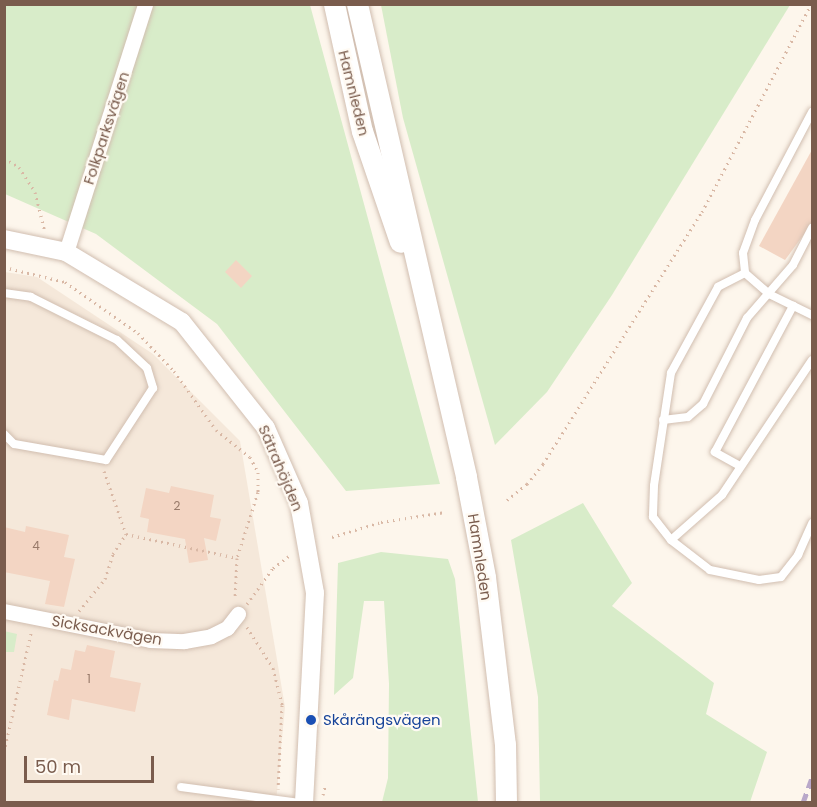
<!DOCTYPE html>
<meta charset="utf-8">
<style>
body{margin:0}
#map{position:relative;width:817px;height:807px;overflow:hidden;background:#fdf6ec;font-family:Poppins,sans-serif}
div>[style]{position:absolute}
.residential>*{inset:0;background:#f5e8da}
.green>*{inset:0;background:#d8ecc9}
.building>*{inset:0;background:#f3d5c3}
.path>*{height:3px;margin-top:-1.5px;transform-origin:0;background:repeating-linear-gradient(90deg,#d9b8a5 0 1.5px,transparent 0 6px)}
.roads{filter:drop-shadow(0 0 2px #d1beb0) drop-shadow(0 0 2px #d1beb0)}
.service>*{height:8px;margin:-4px;padding:0 4px;transform-origin:4px;border-radius:4px;background:#fff}
.minor>*{height:15px;margin:-7.5px;padding:0 7.5px;transform-origin:7.5px;border-radius:7.5px;background:#fff}
.tertiary>*{height:18px;margin:-9px;padding:0 9px;transform-origin:9px;border-radius:9px;background:#fff}
.secondary>*{height:21px;margin:-10.5px;padding:0 10.5px;transform-origin:10.5px;border-radius:10.5px;background:#fff}
.rail>*{height:4.5px;margin-top:-2.25px;transform-origin:0;background:repeating-linear-gradient(90deg,#b9a8c9 0 9px,transparent 0 15px)}
.dots>*{width:16px;height:16px;translate:-50% -50%;box-sizing:border-box;border:3px solid #fffaf3;border-radius:50%}
span{translate:-50% -50%;white-space:nowrap;text-align:center;line-height:1.15;-webkit-text-stroke:4.5px #fffaf3;paint-order:stroke}
.number-label{font-size:12px;color:#987a6a}
.number-label span{-webkit-text-stroke-width:0}
.street-label{font-size:15px;color:#7a5c4d}
.transit-label{font-size:15px;color:#164399}
.left{translate:0 -50%;text-align:left}
.frame{position:absolute;inset:0;border:6px solid #7a5c4d;pointer-events:none}
.scale{position:absolute;left:24px;top:756px;width:130px;height:27px;box-sizing:border-box;border:3px solid #7a5c4d;border-top:0;padding-left:8px;font-size:18px;line-height:21px;white-space:nowrap;color:#7a5c4d;-webkit-text-stroke:4px #fffaf3;paint-order:stroke}
</style>
<div id="map">
<div class="residential">
<i style="clip-path:polygon(5px 272px,37px 277px,153px 354px,240px 441px,285px 707px,276px 802px,5px 802px)"></i>
</div>
<div class="green">
<i style="clip-path:polygon(5px 5px,310px 5px,440px 484px,346px 491px,217px 324px,96px 234px,5px 194px)"></i>
<i style="clip-path:polygon(381px 5px,790px 5px,612px 295px,547px 392px,495px 445px,403px 118px)"></i>
<i style="clip-path:polygon(583px 503px,632px 583px,612px 606px,714px 683px,706px 714px,767px 752px,750px 802px,540px 802px,538px 697px,511px 540px)"></i>
<i style="clip-path:polygon(381px 552px,448px 559px,455px 579px,478px 802px,382px 802px,388px 778px,389px 684px,384px 601px,364px 601px,353px 678px,334px 695px,338px 563px)"></i>
<i style="clip-path:polygon(4px 631px,17px 634px,14px 652px,5px 652px)"></i>
</div>
<div class="building">
<i style="clip-path:polygon(813px 148px,813px 222px,785px 260px,759px 246px)"></i>
<i style="clip-path:polygon(236px 260px,252px 276px,241px 288px,225px 272px)"></i>
<i style="clip-path:polygon(171px 486px,214px 495px,210px 517px,221px 519px,216px 541px,204px 538px,208px 560px,189px 563px,185px 539px,147px 532px,149px 519px,140px 517px,146px 488px,169px 493px)"></i>
<i style="clip-path:polygon(26px 526px,69px 535px,64px 557px,75px 559px,64px 607px,45px 604px,50px 581px,4px 572px,4px 527px,25px 532px)"></i>
<i style="clip-path:polygon(87px 645px,115px 651px,110px 677px,141px 683px,135px 712px,72px 699px,69px 720px,47px 715px,54px 680px,58px 681px,61px 668px,71px 670px,75px 650px,85px 652px)"></i>
</div>
<div class="path">
<i style="left:4px;top:158px;width:17px;rotate:31deg"></i>
<i style="left:19px;top:167px;width:30px;rotate:57deg"></i>
<i style="left:35px;top:192px;width:38px;rotate:76deg"></i>
<i style="left:4px;top:267px;width:63px;rotate:13.8deg"></i>
<i style="left:65px;top:282px;width:89px;rotate:34.9deg"></i>
<i style="left:138px;top:333px;width:52px;rotate:46.5deg"></i>
<i style="left:174px;top:371px;width:72px;rotate:54.6deg"></i>
<i style="left:216px;top:430px;width:43px;rotate:38.5deg"></i>
<i style="left:250px;top:457px;width:17px;rotate:62deg"></i>
<i style="left:258px;top:472px;width:20px;rotate:90deg"></i>
<i style="left:258px;top:492px;width:69px;rotate:107.7deg"></i>
<i style="left:237px;top:558px;width:41px;rotate:92.8deg"></i>
<i style="left:104px;top:471px;width:67px;rotate:70.8deg"></i>
<i style="left:126px;top:534px;width:114px;rotate:12.2deg"></i>
<i style="left:507px;top:500px;width:26px;rotate:-39deg"></i>
<i style="left:527px;top:484px;width:26px;rotate:-51deg"></i>
<i style="left:543px;top:464px;width:298px;rotate:-57.8deg"></i>
<i style="left:702px;top:212px;width:235px;rotate:-62.3deg"></i>
<i style="left:332px;top:537px;width:51px;rotate:-17deg"></i>
<i style="left:381px;top:522px;width:65px;rotate:-8.9deg"></i>
<i style="left:247px;top:604px;width:44px;rotate:-54.2deg"></i>
<i style="left:273px;top:568px;width:21px;rotate:-37deg"></i>
<i style="left:79px;top:611px;width:41px;rotate:-50.9deg"></i>
<i style="left:105px;top:579px;width:26px;rotate:-72deg"></i>
<i style="left:113px;top:554px;width:24px;rotate:-57deg"></i>
<i style="left:247px;top:627px;width:49px;rotate:57.6deg"></i>
<i style="left:273px;top:668px;width:38px;rotate:76deg"></i>
<i style="left:282px;top:705px;width:84px;rotate:92.7deg"></i>
<i style="left:4px;top:752px;width:122px;rotate:-77.2deg"></i>
<i style="left:323px;top:795px;width:8px;rotate:-76deg"></i>
</div>
<div class="roads">
<div class="service">
<i style="left:812px;top:112px;width:122px;rotate:117.8deg"></i>
<i style="left:755px;top:220px;width:35px;rotate:110deg"></i>
<i style="left:743px;top:253px;width:20px;rotate:84deg"></i>
<i style="left:745px;top:273px;width:32px;rotate:41deg"></i>
<i style="left:769px;top:294px;width:48px;rotate:26deg"></i>
<i style="left:745px;top:273px;width:30px;rotate:153deg"></i>
<i style="left:718px;top:287px;width:98px;rotate:118.7deg"></i>
<i style="left:671px;top:373px;width:114px;rotate:98.6deg"></i>
<i style="left:654px;top:486px;width:31px;rotate:92deg"></i>
<i style="left:653px;top:517px;width:29px;rotate:52deg"></i>
<i style="left:671px;top:540px;width:68px;rotate:-41.4deg"></i>
<i style="left:722px;top:495px;width:162px;rotate:-56.3deg"></i>
<i style="left:4px;top:293px;width:27px;rotate:8deg"></i>
<i style="left:31px;top:297px;width:96px;rotate:26.6deg"></i>
<i style="left:117px;top:340px;width:41px;rotate:43deg"></i>
<i style="left:147px;top:368px;width:21px;rotate:73deg"></i>
<i style="left:153px;top:388px;width:86px;rotate:123.1deg"></i>
<i style="left:106px;top:460px;width:93px;rotate:-170.1deg"></i>
<i style="left:14px;top:444px;width:14px;rotate:-135deg"></i>
<i style="left:663px;top:420px;width:25px;rotate:-7deg"></i>
<i style="left:688px;top:417px;width:20px;rotate:-41deg"></i>
<i style="left:703px;top:404px;width:97px;rotate:-62.9deg"></i>
<i style="left:747px;top:318px;width:70px;rotate:-49deg"></i>
<i style="left:793px;top:265px;width:42px;rotate:-62.8deg"></i>
<i style="left:740px;top:466px;width:29px;rotate:-151deg"></i>
<i style="left:715px;top:452px;width:166px;rotate:-61.9deg"></i>
<i style="left:671px;top:540px;width:49px;rotate:37.6deg"></i>
<i style="left:710px;top:570px;width:50px;rotate:11.5deg"></i>
<i style="left:759px;top:580px;width:22px;rotate:-8deg"></i>
<i style="left:781px;top:577px;width:28px;rotate:-52deg"></i>
<i style="left:798px;top:555px;width:35px;rotate:-66deg"></i>
<i style="left:181px;top:787px;width:114px;rotate:7.6deg"></i>
</div>
<div class="minor">
<i style="left:66px;top:252px;width:260px;rotate:-72.3deg"></i>
<i style="left:4px;top:611px;width:149px;rotate:11.2deg"></i>
<i style="left:150px;top:640px;width:34px;rotate:2deg"></i>
<i style="left:184px;top:641px;width:27px;rotate:-10deg"></i>
<i style="left:211px;top:636px;width:18px;rotate:-27deg"></i>
<i style="left:227px;top:628px;width:18px;rotate:-52deg"></i>
</div>
<div class="tertiary">
<i style="left:4px;top:239px;width:63px;rotate:11.8deg"></i>
<i style="left:66px;top:252px;width:135px;rotate:31.1deg"></i>
<i style="left:182px;top:322px;width:135px;rotate:51.6deg"></i>
<i style="left:266px;top:428px;width:82px;rotate:66.3deg"></i>
<i style="left:299px;top:503px;width:91px;rotate:79.9deg"></i>
<i style="left:315px;top:593px;width:209px;rotate:93deg"></i>
</div>
<div class="secondary">
<i style="left:334px;top:4px;width:130px;rotate:77.6deg"></i>
<i style="left:362px;top:131px;width:117px;rotate:71.1deg"></i>
<i style="left:357px;top:4px;width:485px;rotate:77deg"></i>
<i style="left:466px;top:477px;width:102px;rotate:79.2deg"></i>
<i style="left:485px;top:577px;width:168px;rotate:83.2deg"></i>
<i style="left:505px;top:744px;width:58px;rotate:89deg"></i>
</div>
</div>
<div class="rail">
<i style="left:803px;top:802px;width:27px;rotate:-70deg"></i>
</div>
<div class="dots">
<i style="left:311px;top:720px;background:#1a4fb4"></i>
</div>
<div class="number-label">
<span style="left:177px;top:506px">2</span>
<span style="left:36px;top:546px">4</span>
<span style="left:89px;top:679px">1</span>
</div>
<div class="street-label">
<span style="left:354px;top:93px;rotate:76deg">Hamnleden</span>
<span style="left:106px;top:128px;rotate:-72deg">Folkparksvägen</span>
<span style="left:281px;top:468px;rotate:67deg">Sätrahöjden</span>
<span style="left:480px;top:557px;rotate:81deg">Hamnleden</span>
<span style="left:107px;top:630px;rotate:10deg">Sicksackvägen</span>
</div>
<div class="transit-label">
<span class="left" style="left:323px;top:720px">Skårängsvägen</span>
</div>
<div class="frame"></div>
<div class="scale">50 m</div>
</div>
